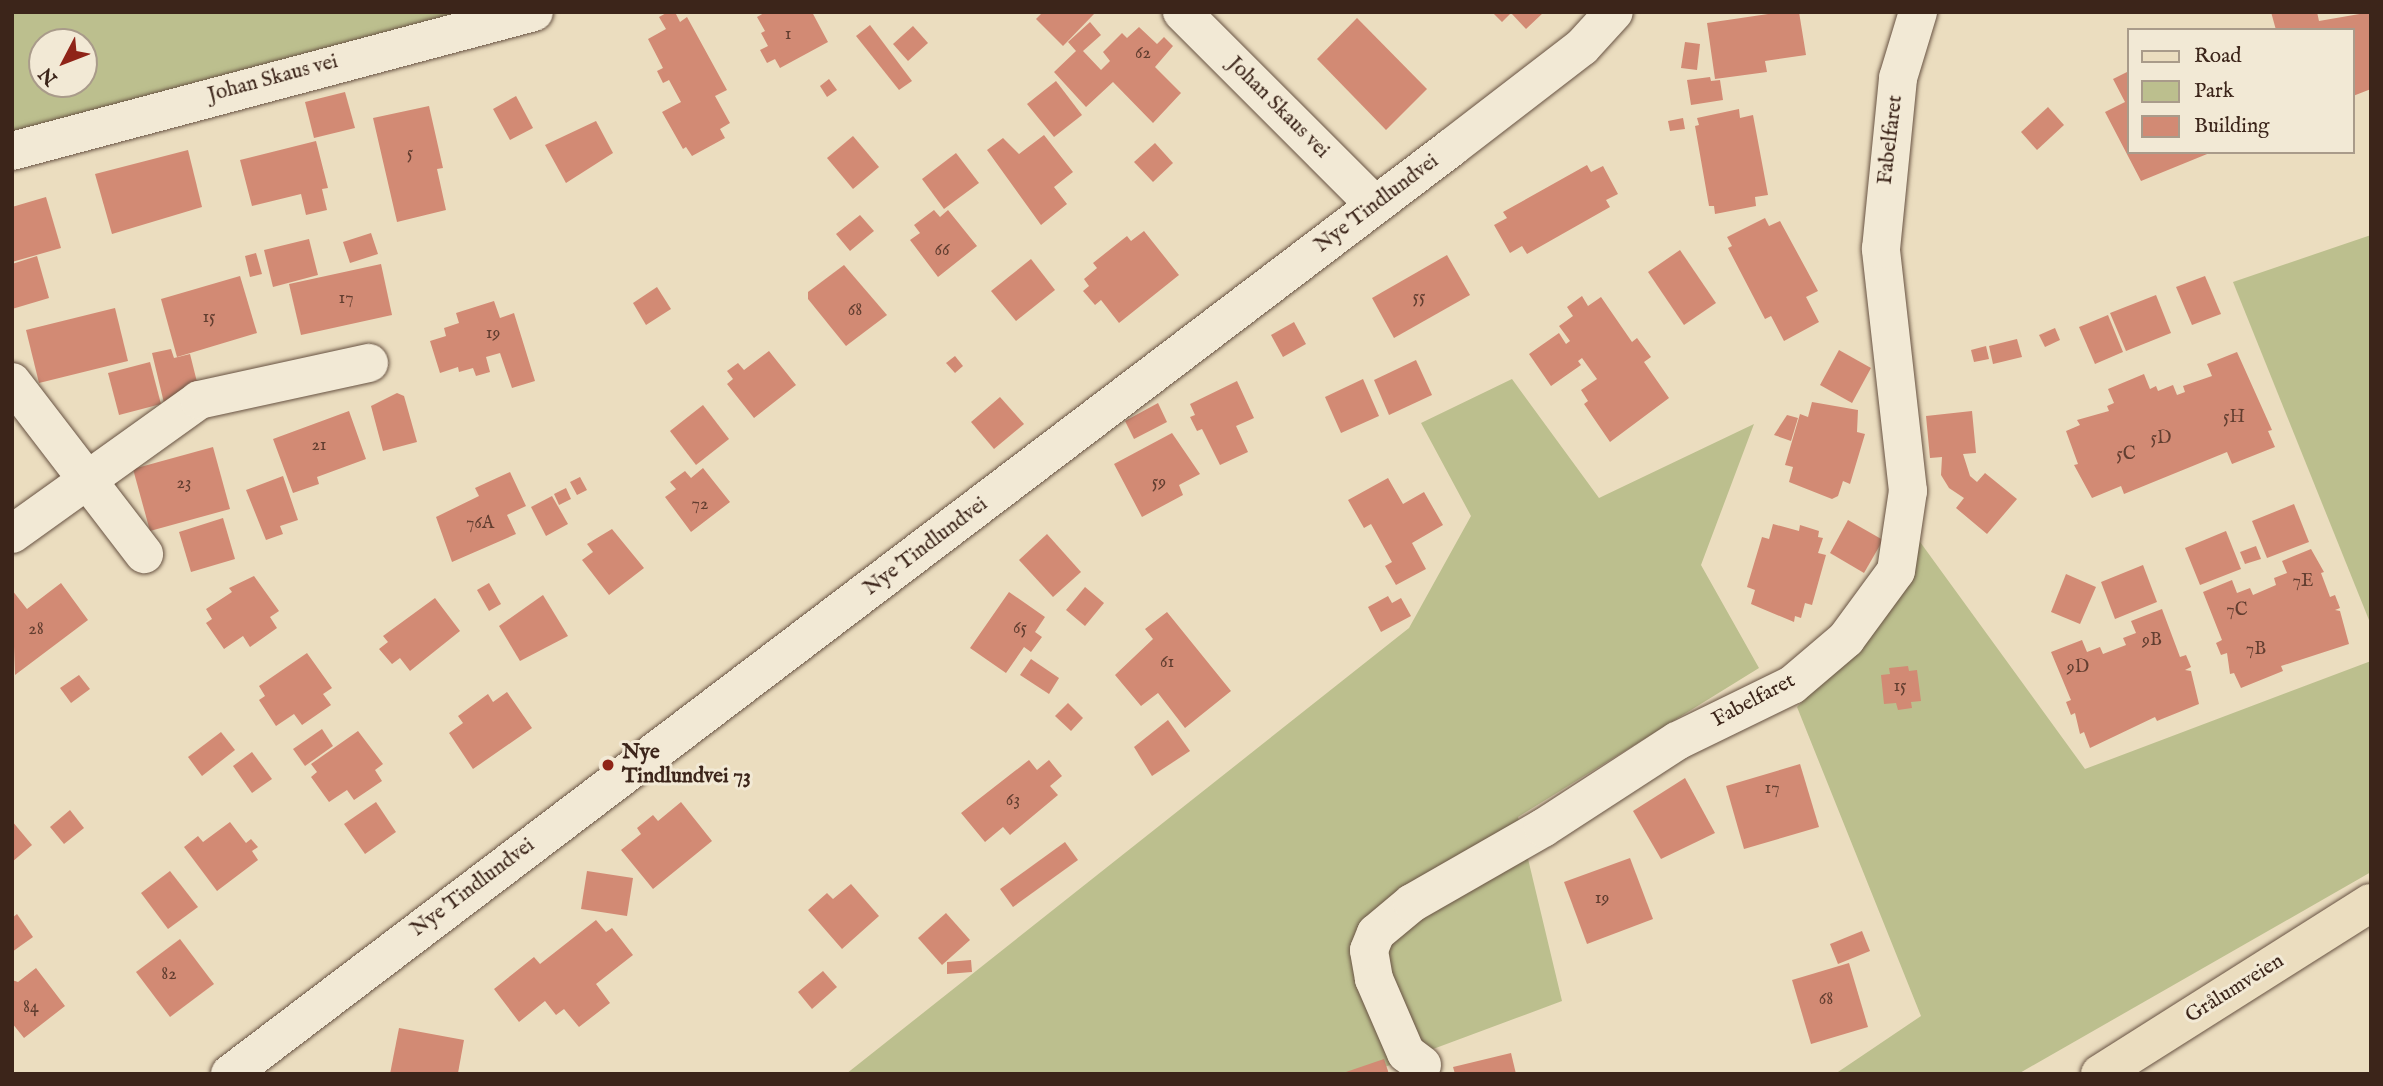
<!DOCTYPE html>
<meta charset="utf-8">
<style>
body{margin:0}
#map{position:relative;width:2383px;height:1086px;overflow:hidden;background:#ebddbf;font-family:"IM FELL English",serif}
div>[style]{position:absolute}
.green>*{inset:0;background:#bcbf8e}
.building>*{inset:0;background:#d28a74}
.roads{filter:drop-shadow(0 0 2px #685343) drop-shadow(0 0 2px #685343)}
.street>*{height:38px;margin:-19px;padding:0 19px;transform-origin:19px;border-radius:19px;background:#f2e9d5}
.primary>*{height:38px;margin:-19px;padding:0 19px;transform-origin:19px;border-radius:19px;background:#ebddbf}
.dots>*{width:19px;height:19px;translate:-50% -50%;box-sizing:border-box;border:4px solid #f2e9d5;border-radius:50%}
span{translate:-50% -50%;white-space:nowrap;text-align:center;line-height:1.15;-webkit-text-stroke:6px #f2e9d5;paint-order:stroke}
.number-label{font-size:18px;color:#623e30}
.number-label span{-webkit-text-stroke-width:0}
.street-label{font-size:21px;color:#3c251a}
.poi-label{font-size:21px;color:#3c251a;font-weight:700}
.left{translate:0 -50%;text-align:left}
.frame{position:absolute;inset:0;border:14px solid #3c251a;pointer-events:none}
.legend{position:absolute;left:2127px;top:28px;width:228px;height:126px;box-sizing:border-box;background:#f2e9d5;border:2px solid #a99b8a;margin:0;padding:9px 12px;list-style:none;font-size:21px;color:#3c251a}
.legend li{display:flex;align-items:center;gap:14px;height:35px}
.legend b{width:35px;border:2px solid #a99b8a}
.north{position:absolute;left:28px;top:28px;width:70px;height:70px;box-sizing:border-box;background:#f2e9d5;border:2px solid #a99b8a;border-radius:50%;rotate:228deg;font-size:19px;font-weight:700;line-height:28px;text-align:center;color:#3c251a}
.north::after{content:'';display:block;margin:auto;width:24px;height:32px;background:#8f2418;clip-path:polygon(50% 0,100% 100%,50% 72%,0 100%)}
</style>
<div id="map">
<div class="green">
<i style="clip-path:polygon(evenodd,12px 12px,534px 12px,12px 151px,12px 12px,42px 42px,84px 42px,84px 84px,42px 84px,42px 42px)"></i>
<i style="clip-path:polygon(2371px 235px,2371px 625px,2233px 282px)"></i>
<i style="clip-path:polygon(1512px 379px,1599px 498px,1754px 424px,1701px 565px,1759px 668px,1518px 817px,1562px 1001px,1366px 1074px,846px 1074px,1409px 628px,1471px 516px,1421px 423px)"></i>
<i style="clip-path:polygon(1915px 535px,2085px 769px,2371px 661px,2371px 872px,2018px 1074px,1835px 1074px,1921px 1016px,1797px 707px,1874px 627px)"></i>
</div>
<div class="building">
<i style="clip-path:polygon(668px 12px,675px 12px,680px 22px,687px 17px,727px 90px,715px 96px,730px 123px,720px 129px,725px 138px,692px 156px,686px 147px,683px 149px,662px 112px,681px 102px,669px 80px,663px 83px,657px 71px,663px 68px,648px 39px,666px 29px,659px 17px)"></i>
<i style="clip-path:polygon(766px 12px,812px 12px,828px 42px,780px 68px,775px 59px,767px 63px,760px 50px,768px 46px,761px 33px,765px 31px,757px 17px)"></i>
<i style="clip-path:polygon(1043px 12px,1092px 12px,1094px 14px,1063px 46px,1036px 19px)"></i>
<i style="clip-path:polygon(1492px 12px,1544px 12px,1526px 29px,1511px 13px,1502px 22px)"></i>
<i style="clip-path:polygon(1781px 12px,1799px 12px,1806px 55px,1765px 61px,1767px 72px,1715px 79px,1707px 23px)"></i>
<i style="clip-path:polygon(2271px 12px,2317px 12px,2319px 21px,2371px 12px,2371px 89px,2353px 96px,2353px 30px,2276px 30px)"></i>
<i style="clip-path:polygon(1357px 18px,1427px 89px,1386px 130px,1317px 59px)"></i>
<i style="clip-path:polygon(1090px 22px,1101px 35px,1083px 51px,1101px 70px,1110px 61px,1103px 52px,1122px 33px,1127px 38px,1139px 27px,1157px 44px,1164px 37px,1173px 46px,1155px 67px,1181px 93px,1153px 123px,1113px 82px,1086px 107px,1054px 72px,1076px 51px,1068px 42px)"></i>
<i style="clip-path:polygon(870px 25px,912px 81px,899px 90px,856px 36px)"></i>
<i style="clip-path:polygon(913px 26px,928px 43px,908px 61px,893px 44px)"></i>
<i style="clip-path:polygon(1685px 42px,1700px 44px,1697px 70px,1681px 68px)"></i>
<i style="clip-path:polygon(2129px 71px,2129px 152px,2212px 152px,2141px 181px,2105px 112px,2125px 102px,2113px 79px)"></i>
<i style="clip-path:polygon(1710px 77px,1711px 81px,1720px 80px,1723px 100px,1691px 105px,1687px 80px)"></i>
<i style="clip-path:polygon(829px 79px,837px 90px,827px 97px,820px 86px)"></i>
<i style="clip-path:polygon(1056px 81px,1082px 115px,1054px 137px,1027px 104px)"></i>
<i style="clip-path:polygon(345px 92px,355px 128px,314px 138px,305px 102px)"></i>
<i style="clip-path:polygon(516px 96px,533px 128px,510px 140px,493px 109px)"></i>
<i style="clip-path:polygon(429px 106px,443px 168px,437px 169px,446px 210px,397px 222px,373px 118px)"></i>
<i style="clip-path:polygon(2048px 107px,2064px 125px,2037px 150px,2021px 132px)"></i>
<i style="clip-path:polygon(1739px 109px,1740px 118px,1753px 115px,1768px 195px,1755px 197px,1756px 206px,1715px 214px,1714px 206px,1709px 206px,1695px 126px,1699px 125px,1697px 118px)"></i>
<i style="clip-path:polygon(1683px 118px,1685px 129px,1670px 131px,1668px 121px)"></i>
<i style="clip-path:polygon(596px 121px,613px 153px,566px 183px,545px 145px)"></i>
<i style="clip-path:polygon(1044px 135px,1073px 172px,1054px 187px,1067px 204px,1041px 225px,987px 150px,1003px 138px,1019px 154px)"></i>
<i style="clip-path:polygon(853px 136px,879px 167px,853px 189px,827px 158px)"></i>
<i style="clip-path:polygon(316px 141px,328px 188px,322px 189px,327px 210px,306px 215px,301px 194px,252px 206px,240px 160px)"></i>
<i style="clip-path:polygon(1155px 143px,1173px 163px,1153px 182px,1134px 162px)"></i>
<i style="clip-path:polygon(188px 150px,202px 207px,112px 234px,95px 174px)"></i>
<i style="clip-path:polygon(956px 153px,979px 183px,944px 209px,922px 179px)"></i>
<i style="clip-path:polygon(1587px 165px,1591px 172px,1603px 166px,1618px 194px,1606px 200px,1610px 207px,1527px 254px,1522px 246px,1510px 253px,1494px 225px,1507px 218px,1503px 212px)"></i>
<i style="clip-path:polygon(46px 197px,61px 248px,12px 262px,12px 207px)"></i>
<i style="clip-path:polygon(934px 210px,940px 217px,948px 210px,977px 246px,938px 277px,910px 240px,920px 233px,914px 225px)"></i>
<i style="clip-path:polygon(860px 215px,874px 231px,850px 251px,836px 234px)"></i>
<i style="clip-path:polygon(1765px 218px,1769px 226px,1780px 221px,1818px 291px,1806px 297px,1819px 322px,1784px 341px,1771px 316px,1765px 319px,1728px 248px,1732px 246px,1727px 237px)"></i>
<i style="clip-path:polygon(1144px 231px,1179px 275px,1119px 323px,1101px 300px,1095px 305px,1083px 291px,1089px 286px,1084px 279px,1097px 268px,1093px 263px,1127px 236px,1131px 241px)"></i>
<i style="clip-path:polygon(371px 233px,378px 254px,350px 263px,343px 242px)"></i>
<i style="clip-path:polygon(309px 239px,318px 275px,273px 287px,264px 250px)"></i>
<i style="clip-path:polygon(1680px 250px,1716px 303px,1684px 325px,1648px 272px)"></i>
<i style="clip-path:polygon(256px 253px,262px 274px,250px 277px,245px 256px)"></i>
<i style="clip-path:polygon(1447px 255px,1470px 295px,1394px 338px,1372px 298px)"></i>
<i style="clip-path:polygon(37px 256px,49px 298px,12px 309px,12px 264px)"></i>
<i style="clip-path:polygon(1031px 259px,1055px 290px,1016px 321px,991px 291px)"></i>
<i style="clip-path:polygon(381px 264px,392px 315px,301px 335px,289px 284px)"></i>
<i style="clip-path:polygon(844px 265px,887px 315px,846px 346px,808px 299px,808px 292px)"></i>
<i style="clip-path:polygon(240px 276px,257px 333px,177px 357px,161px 299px)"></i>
<i style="clip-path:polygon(2205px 276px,2221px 314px,2192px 325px,2176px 287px)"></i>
<i style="clip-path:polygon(657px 287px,671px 309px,646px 325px,633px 303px)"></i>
<i style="clip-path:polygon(2156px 295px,2171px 333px,2126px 351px,2110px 313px)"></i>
<i style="clip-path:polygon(1582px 296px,1588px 306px,1601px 297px,1632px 342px,1637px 338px,1651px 357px,1644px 362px,1669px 398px,1610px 442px,1584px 404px,1588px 401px,1581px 390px,1597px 379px,1582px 358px,1578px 361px,1581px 365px,1551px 386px,1529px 354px,1559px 333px,1566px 344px,1570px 341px,1559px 326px,1573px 316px,1567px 307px)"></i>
<i style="clip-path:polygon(494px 301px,500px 318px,514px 313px,535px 381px,512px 388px,500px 353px,486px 357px,490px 372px,476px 376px,473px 368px,459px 372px,458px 367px,440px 373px,430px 341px,446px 336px,444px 328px,459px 323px,456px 313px)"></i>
<i style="clip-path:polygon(115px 308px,128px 361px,39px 383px,26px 330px)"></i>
<i style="clip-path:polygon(2108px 315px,2123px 352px,2095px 364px,2079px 327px)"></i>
<i style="clip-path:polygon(1294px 322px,1306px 344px,1283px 357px,1271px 335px)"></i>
<i style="clip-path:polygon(2055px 328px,2060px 340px,2045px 347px,2039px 335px)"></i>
<i style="clip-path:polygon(2017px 339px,2022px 357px,1993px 364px,1989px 346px)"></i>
<i style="clip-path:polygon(1986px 346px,1989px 359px,1974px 362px,1971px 350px)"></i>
<i style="clip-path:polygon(171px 349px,174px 358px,190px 354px,200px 394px,164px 403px,152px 353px)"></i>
<i style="clip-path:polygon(1839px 350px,1871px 368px,1852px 403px,1820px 385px)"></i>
<i style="clip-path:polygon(769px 351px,796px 385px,754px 418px,727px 384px,733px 379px,727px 371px,738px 363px,744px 370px)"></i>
<i style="clip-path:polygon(2237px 352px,2272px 430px,2268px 431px,2275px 447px,2232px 464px,2227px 452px,2124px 494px,2121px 486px,2092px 498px,2074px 465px,2078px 464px,2066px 431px,2080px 425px,2077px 420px,2109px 411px,2107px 406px,2114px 403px,2108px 389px,2144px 374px,2150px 389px,2156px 386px,2158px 391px,2173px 385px,2177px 395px,2185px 392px,2183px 386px,2212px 376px,2207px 364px)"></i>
<i style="clip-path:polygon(955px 356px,963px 366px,955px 373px,946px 363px)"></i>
<i style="clip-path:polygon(1416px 360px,1432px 395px,1389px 415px,1374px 380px)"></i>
<i style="clip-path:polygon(150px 362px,161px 404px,119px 415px,108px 373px)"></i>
<i style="clip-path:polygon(1363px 379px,1379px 416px,1341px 433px,1325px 397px)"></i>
<i style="clip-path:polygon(1237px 381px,1254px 418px,1236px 426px,1248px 452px,1220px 465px,1202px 429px,1197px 431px,1190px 417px,1195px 415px,1190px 404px)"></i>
<i style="clip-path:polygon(397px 393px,404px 396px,417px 442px,383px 451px,371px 406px)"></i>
<i style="clip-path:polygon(1000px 397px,1024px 424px,994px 449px,971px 422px)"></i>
<i style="clip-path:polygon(1812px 402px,1858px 410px,1857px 432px,1865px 434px,1850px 484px,1843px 481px,1838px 496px,1832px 499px,1789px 482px,1793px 467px,1785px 465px,1800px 414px,1808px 417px)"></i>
<i style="clip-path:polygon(1158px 403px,1167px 422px,1134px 439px,1125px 421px)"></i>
<i style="clip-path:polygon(703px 405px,729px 439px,696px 465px,670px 431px)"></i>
<i style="clip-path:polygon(349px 411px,366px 459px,317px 477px,319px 484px,293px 493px,273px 439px)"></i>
<i style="clip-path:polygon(1972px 411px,1976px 453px,1963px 454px,1970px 476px,1977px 482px,1985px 473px,2017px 499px,1987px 534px,1956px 508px,1964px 498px,1949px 488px,1941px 475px,1942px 457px,1930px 458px,1926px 416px)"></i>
<i style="clip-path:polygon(1787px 415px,1798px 418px,1791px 441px,1774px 435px)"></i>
<i style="clip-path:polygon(1172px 433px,1200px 474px,1179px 485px,1183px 495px,1142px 517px,1114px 464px)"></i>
<i style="clip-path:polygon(213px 447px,230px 509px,150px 531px,133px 469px)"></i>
<i style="clip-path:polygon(703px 468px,730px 502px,691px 532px,665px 497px,676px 489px,670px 482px,685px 471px,691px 478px)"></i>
<i style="clip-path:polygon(510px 472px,526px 506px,507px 515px,516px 534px,452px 562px,436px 517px,479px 496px,475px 488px)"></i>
<i style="clip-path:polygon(283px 476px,298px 520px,280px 526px,283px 534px,266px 540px,246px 490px)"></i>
<i style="clip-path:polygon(580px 477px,587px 490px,577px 495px,570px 482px)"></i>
<i style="clip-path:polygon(1388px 478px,1403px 504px,1424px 492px,1443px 525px,1412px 543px,1426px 569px,1396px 585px,1385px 566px,1392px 562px,1371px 524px,1364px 528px,1348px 500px)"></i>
<i style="clip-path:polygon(566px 488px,571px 499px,559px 505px,554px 494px)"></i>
<i style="clip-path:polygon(552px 496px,568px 524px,546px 536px,531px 507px)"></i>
<i style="clip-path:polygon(2294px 504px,2309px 542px,2267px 558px,2252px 521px)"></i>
<i style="clip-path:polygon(223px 518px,235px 559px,191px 572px,179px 532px)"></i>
<i style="clip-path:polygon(1848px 520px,1883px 540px,1864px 573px,1830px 553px)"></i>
<i style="clip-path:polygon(1773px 524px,1799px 531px,1800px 525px,1819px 531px,1818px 537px,1823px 538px,1818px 553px,1826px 555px,1812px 605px,1805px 603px,1801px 618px,1795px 616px,1794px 622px,1751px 604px,1755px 590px,1747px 587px,1762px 537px,1769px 539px)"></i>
<i style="clip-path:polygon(612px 529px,644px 568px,609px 595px,582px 560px,593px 552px,587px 544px)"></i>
<i style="clip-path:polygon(2226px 531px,2241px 569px,2200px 585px,2185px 548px)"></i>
<i style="clip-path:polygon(1047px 534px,1081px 572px,1053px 597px,1019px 560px)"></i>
<i style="clip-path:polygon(2256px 546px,2261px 559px,2245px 564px,2240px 552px)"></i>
<i style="clip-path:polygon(2311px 549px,2324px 572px,2321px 573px,2330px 597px,2335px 595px,2340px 608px,2335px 610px,2340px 611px,2349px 644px,2281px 666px,2283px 671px,2241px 688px,2234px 673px,2230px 674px,2227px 653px,2221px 655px,2216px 643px,2222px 640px,2203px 592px,2232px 580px,2237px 593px,2250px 588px,2253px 595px,2276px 585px,2274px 578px,2287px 573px,2282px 561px)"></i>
<i style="clip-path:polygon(2143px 565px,2157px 602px,2115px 619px,2101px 582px)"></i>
<i style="clip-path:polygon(2066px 574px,2096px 587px,2080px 624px,2051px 612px)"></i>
<i style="clip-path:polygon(254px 576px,279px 611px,270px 617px,277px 628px,250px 647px,243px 636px,224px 649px,206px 623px,212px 619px,206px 609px,232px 592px,229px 588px)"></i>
<i style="clip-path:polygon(61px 583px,88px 620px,15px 675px,12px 590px,27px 609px)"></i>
<i style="clip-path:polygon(489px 583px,501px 604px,489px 611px,477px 590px)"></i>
<i style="clip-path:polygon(1085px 587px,1104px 603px,1085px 626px,1066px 610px)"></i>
<i style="clip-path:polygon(1009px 592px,1045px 617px,1035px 632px,1042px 637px,1031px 652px,1024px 647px,1006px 673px,970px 648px)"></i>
<i style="clip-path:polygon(543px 595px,568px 636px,520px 661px,499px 626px)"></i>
<i style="clip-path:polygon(1388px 596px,1392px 603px,1401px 598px,1411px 616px,1381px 632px,1368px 607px)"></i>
<i style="clip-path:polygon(435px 598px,460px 631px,410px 671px,400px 658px,392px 664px,379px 649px,388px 642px,383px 636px)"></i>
<i style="clip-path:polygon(2162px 609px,2180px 657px,2186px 655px,2191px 667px,2185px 670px,2191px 671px,2199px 704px,2157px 721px,2155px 717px,2090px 748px,2084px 732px,2080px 734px,2075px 713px,2071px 715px,2066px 702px,2071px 700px,2051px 652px,2082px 640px,2087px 652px,2100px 647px,2103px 654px,2126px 645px,2123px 638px,2136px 633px,2131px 621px)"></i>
<i style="clip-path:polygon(1167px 612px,1231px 691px,1185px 728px,1158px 693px,1141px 706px,1115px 675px,1153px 639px,1145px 629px)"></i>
<i style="clip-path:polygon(307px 653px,332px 688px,323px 694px,331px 705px,302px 725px,294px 714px,276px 726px,259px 700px,265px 696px,259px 686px)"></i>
<i style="clip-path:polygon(1031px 659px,1059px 678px,1049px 694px,1020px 675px)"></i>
<i style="clip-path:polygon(1908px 666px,1909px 671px,1917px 670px,1921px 701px,1911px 702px,1912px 708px,1898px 710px,1896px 703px,1884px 704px,1881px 675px,1890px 674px,1889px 668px)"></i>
<i style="clip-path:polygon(79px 675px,90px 689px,71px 703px,60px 688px)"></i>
<i style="clip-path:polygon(507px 692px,532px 728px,473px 769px,449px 733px,463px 723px,458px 716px,488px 694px,493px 702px)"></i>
<i style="clip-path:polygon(1068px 703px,1083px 718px,1071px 731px,1055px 716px)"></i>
<i style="clip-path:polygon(1168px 720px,1190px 751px,1152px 776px,1134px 747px)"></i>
<i style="clip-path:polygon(322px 729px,333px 746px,305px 766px,293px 749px)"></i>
<i style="clip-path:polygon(358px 731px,383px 764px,375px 770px,382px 781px,354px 800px,347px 790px,329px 802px,311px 777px,317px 772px,311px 764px)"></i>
<i style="clip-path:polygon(221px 732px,235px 750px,202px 776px,188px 757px)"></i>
<i style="clip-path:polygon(252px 752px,272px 779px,252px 793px,233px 766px)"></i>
<i style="clip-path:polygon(1029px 760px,1037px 770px,1049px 760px,1062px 776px,1050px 786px,1058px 795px,1010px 835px,1003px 827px,985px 842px,961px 813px)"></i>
<i style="clip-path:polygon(1800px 764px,1819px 827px,1744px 849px,1726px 786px)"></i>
<i style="clip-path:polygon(1685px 778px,1715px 833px,1661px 859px,1633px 811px)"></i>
<i style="clip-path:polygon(376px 802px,396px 832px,365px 854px,344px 824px)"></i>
<i style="clip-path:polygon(681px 802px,712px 841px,653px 889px,621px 850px,641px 834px,637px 828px,653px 815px,658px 821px)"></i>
<i style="clip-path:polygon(70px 810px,84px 828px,64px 844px,50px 827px)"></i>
<i style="clip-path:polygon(12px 821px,32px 845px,12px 862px)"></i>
<i style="clip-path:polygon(230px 822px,246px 843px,251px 839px,258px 847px,252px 851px,258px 860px,217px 891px,184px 847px,198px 836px,203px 842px)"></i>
<i style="clip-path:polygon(1065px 842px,1078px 860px,1013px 907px,1000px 889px)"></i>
<i style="clip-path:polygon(1630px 858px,1653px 919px,1587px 944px,1564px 882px)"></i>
<i style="clip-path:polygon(170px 871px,198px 907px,168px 929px,141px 893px)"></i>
<i style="clip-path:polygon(587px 871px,633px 878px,627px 916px,581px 909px)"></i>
<i style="clip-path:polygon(851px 884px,879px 916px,842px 949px,808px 910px,827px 893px,833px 899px)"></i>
<i style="clip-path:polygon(946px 913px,970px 940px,942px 965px,918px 938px)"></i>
<i style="clip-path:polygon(17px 914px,33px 937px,12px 952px,12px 918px)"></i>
<i style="clip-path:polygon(596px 920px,606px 932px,612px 928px,633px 955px,596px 984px,610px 1003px,579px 1027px,564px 1009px,556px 1015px,545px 1001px,519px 1022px,494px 989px,534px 957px,540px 964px)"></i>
<i style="clip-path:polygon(1862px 931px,1870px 951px,1838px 964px,1830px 944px)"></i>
<i style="clip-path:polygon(180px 939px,214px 984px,170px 1017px,136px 972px)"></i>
<i style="clip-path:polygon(971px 960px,972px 972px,947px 974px,947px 962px)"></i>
<i style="clip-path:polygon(1849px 963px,1868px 1027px,1811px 1044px,1792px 980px)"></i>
<i style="clip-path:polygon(36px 968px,65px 1006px,24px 1038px,12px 1023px,12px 980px,18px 982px)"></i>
<i style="clip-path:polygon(823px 971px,837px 987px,812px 1009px,798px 992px)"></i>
<i style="clip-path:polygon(399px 1028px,464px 1040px,458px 1073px,390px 1074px)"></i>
<i style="clip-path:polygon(1511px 1053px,1516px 1074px,1455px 1074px,1453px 1067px)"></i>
<i style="clip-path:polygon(1384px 1059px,1389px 1074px,1343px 1074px,1343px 1073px)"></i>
</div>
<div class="roads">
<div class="street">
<i style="left:1182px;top:12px;width:272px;rotate:45deg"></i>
<i style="left:12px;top:151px;width:540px;rotate:-14.91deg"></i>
<i style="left:12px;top:382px;width:217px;rotate:52.5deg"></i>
<i style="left:12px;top:534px;width:230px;rotate:-35.6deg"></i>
<i style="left:199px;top:400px;width:174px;rotate:-12.3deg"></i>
<i style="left:1422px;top:1065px;width:20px;rotate:-143deg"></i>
<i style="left:1406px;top:1053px;width:81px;rotate:-113.4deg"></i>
<i style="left:1374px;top:979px;width:29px;rotate:-100deg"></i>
<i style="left:1369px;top:950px;width:18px;rotate:-68deg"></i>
<i style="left:1376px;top:933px;width:47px;rotate:-39.8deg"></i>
<i style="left:1412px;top:903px;width:151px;rotate:-29.8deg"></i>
<i style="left:1543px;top:828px;width:160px;rotate:-33deg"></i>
<i style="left:1677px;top:741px;width:128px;rotate:-26deg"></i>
<i style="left:1792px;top:685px;width:71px;rotate:-40.4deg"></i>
<i style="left:1846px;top:639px;width:84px;rotate:-53.7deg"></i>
<i style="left:1896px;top:571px;width:81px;rotate:-81.5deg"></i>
<i style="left:1908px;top:491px;width:244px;rotate:-96.4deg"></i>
<i style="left:1881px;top:249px;width:172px;rotate:-84.3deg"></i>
<i style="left:1898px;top:78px;width:69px;rotate:-73.1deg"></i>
<i style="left:230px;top:1074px;width:1534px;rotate:-37.18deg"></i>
<i style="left:1452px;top:147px;width:164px;rotate:-37.6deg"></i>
<i style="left:1582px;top:47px;width:47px;rotate:-47.6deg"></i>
</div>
<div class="primary">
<i style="left:2100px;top:1074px;width:320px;rotate:-32.3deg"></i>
</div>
</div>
<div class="dots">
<i style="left:608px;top:765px;background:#8f2418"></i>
</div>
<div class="number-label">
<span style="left:788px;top:35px">1</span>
<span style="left:1143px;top:54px">62</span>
<span style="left:410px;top:154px">5</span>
<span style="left:942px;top:251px">66</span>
<span style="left:1419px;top:298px">55</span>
<span style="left:346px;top:299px">17</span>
<span style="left:855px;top:311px">68</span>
<span style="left:209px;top:318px">15</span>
<span style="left:493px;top:334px">19</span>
<span style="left:2234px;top:418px">5H</span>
<span style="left:2161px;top:439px">5D</span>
<span style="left:319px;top:446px">21</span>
<span style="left:2126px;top:455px">5C</span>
<span style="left:1159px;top:483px">59</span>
<span style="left:184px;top:484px">23</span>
<span style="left:700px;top:505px">72</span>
<span style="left:480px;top:524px">76A</span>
<span style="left:2303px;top:582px">7E</span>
<span style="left:2237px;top:611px">7C</span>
<span style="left:1020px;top:629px">65</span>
<span style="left:36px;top:630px">28</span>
<span style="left:2152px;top:641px">9B</span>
<span style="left:2256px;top:650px">7B</span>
<span style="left:1167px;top:663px">61</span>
<span style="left:2078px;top:668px">9D</span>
<span style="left:1900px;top:687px">15</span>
<span style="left:1772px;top:789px">17</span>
<span style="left:1013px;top:801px">63</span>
<span style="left:1602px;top:899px">19</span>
<span style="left:169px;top:975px">82</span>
<span style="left:1826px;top:1000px">68</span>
<span style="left:31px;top:1008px">84</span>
</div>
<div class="street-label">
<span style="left:273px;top:79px;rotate:-15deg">Johan Skaus vei</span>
<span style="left:1278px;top:108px;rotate:45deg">Johan Skaus vei</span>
<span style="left:1891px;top:140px;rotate:-83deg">Fabelfaret</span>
<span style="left:1377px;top:204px;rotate:-37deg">Nye Tindlundvei</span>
<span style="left:926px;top:547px;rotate:-37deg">Nye Tindlundvei</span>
<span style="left:1754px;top:701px;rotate:-28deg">Fabelfaret</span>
<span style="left:473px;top:888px;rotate:-37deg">Nye Tindlundvei</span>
<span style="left:2235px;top:989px;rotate:-32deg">Grålumveien</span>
</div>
<div class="poi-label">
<span class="left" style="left:622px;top:765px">Nye<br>Tindlundvei 73</span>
</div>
<div class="frame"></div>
<ul class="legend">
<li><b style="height:9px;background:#ebddbf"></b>Road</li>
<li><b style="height:19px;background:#bcbf8e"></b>Park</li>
<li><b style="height:19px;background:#d28a74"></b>Building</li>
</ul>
<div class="north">N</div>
</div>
